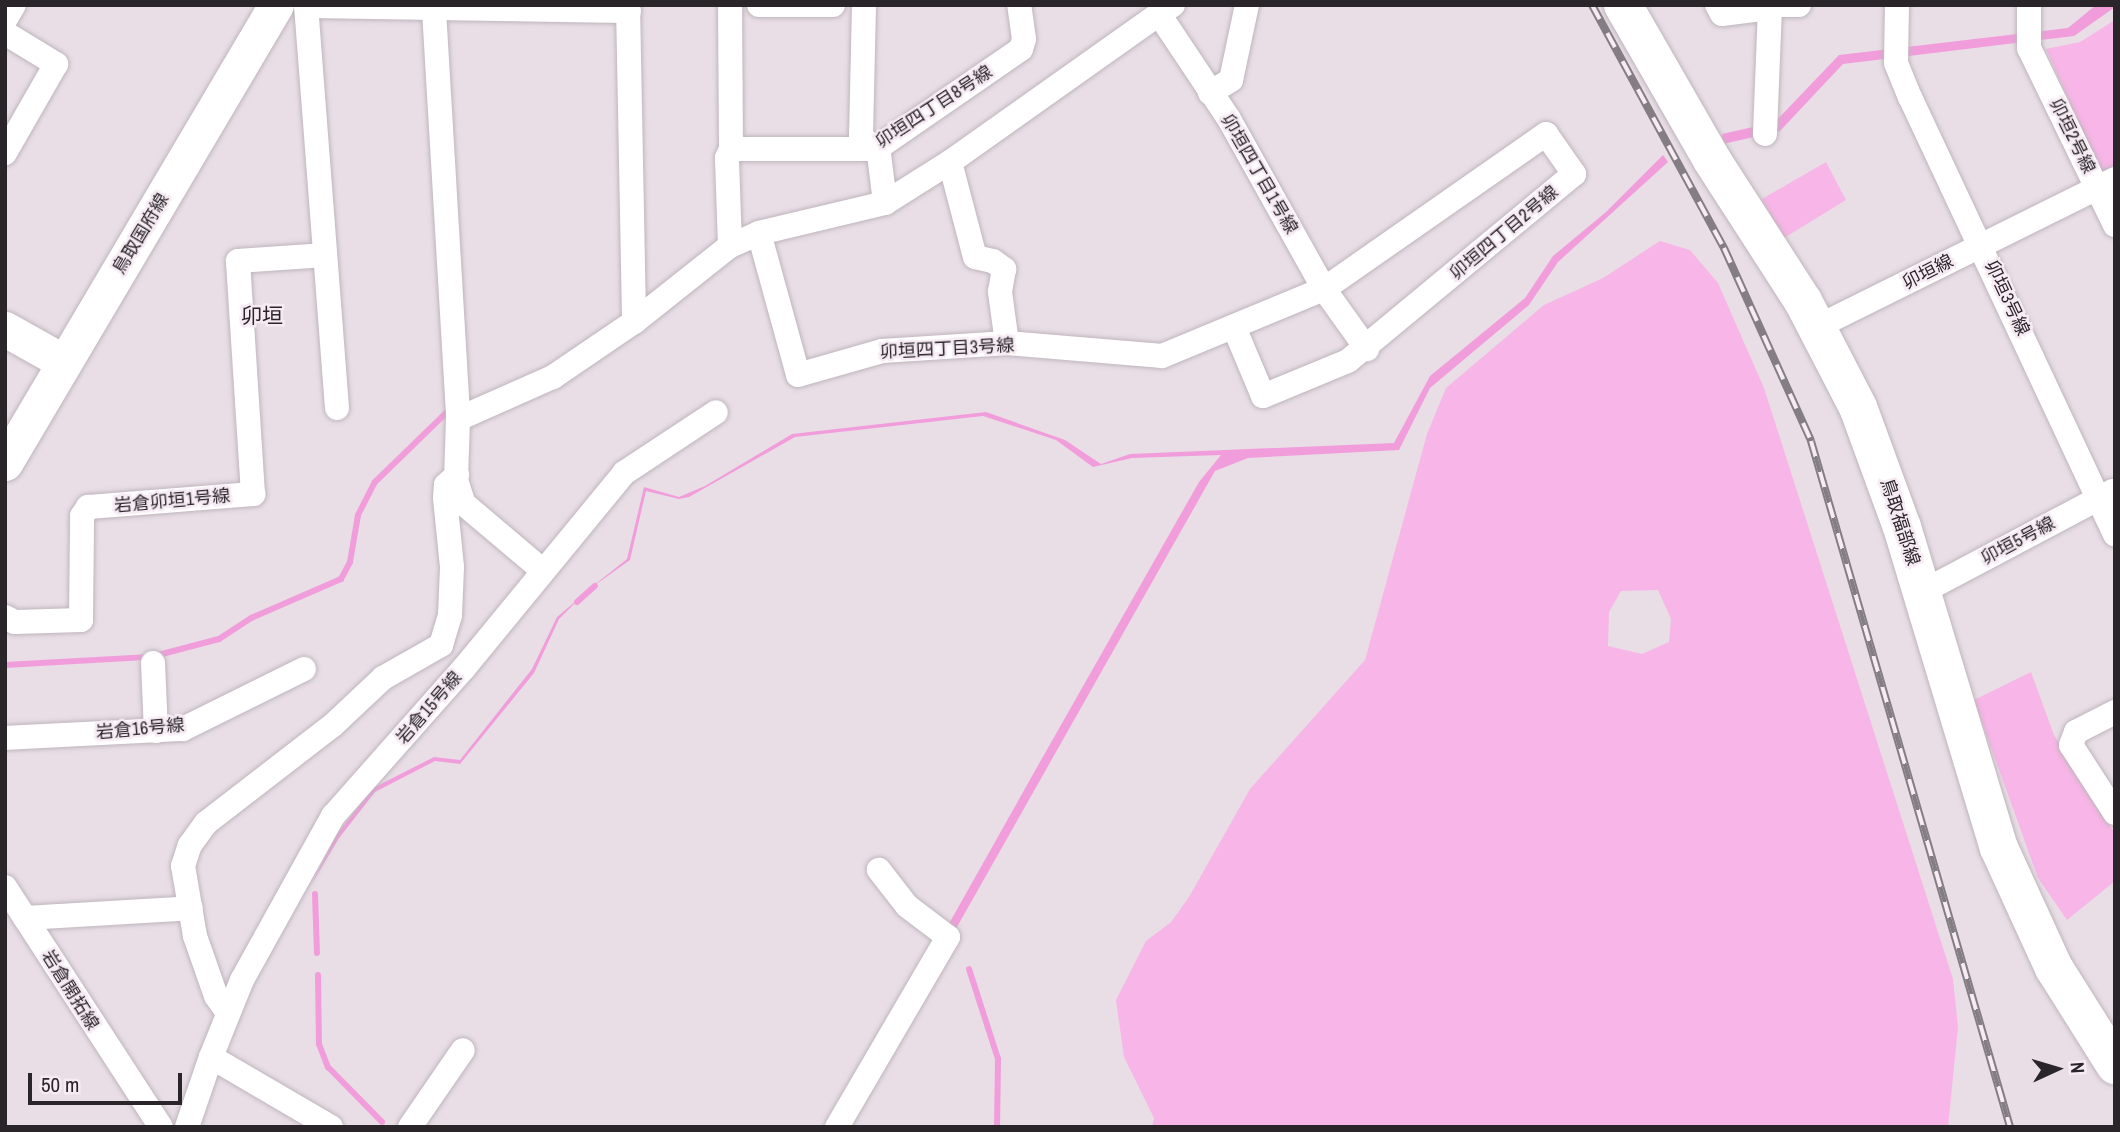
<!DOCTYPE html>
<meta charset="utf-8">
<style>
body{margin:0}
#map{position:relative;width:2120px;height:1132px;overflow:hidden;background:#e9dee6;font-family:"Archivo Narrow","Noto Sans JP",sans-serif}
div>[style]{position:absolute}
.green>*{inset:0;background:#f8b5e7}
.water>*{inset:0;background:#f19ddc}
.stream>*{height:6px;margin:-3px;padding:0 3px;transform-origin:3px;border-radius:3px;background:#f19ddc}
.roads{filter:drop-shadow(0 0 2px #bfb5bc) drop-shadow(0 0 2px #bfb5bc)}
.street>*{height:24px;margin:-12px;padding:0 12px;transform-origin:12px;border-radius:12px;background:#fff}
.secondary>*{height:35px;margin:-17.5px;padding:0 17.5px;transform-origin:17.5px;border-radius:17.5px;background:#fff}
.primary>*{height:38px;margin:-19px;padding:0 19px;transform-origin:19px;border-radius:19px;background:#fff}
.rail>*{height:8px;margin-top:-4px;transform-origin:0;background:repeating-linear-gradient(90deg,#f6ebf3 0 16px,#847d82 0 32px);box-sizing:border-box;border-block:2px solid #847d82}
span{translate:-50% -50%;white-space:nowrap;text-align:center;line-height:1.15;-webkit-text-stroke:5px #f6ebf3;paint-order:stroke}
.street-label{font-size:18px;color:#292528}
.quarter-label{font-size:21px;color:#292528}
.frame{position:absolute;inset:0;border:7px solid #292528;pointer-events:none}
.north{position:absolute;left:2022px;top:1034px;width:70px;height:70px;-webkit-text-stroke:5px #f6ebf3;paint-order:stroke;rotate:86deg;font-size:19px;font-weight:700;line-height:28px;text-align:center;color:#292528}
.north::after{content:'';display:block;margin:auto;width:24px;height:32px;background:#292528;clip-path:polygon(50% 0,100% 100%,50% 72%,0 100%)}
.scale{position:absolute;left:28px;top:1073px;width:154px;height:32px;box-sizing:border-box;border:4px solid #292528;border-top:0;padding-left:9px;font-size:21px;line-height:24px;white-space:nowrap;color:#292528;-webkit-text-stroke:5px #f6ebf3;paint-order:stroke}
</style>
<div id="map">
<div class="green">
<i style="clip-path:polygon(2115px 20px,2115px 165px,2101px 172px,2046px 49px,2080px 42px)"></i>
<i style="clip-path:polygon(1826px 162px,1846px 200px,1784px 238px,1762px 199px)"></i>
<i style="clip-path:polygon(evenodd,1660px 241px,1690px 250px,1718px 283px,1764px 388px,1953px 979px,1958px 1027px,1948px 1127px,1152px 1127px,1154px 1118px,1124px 1057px,1116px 1000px,1146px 941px,1171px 922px,1189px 897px,1250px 789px,1365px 660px,1427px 434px,1446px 388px,1544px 305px,1603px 278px,1660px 241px,1658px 590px,1671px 619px,1669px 642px,1642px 654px,1608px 646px,1609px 612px,1621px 591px,1658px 590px)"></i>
<i style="clip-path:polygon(2031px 672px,2054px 735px,2115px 834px,2115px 881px,2067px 920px,2038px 878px,1974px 700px)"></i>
</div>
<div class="water">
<i style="clip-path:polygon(2096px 5px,2115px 7px,2074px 36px,1843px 64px,1780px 131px,1723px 144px,1722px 134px,1775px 122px,1839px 55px,2068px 28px)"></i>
<i style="clip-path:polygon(1663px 155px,1668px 162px,1558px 262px,1529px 305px,1430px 388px,1399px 450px,1248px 458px,1215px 471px,953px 934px,946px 929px,1036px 769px,1199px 482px,1221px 455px,1132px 458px,1093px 467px,1056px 440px,983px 416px,795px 437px,689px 497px,679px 499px,646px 491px,630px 560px,588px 590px,627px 559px,644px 487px,679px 497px,705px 486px,792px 434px,986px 412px,1065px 440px,1101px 464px,1130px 454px,1394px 443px,1430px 376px,1525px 298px,1553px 256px,1606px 212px)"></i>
<i style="clip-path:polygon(582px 596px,559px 619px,534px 673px,460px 764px,435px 761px,375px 792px,339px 838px,311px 885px,337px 834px,373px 788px,434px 757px,460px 760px,532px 669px,557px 617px)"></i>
</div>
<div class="stream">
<i style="left:577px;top:602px;width:24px;rotate:-42deg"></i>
<i style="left:158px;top:655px;width:63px;rotate:-14.7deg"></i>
<i style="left:219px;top:639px;width:38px;rotate:-33deg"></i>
<i style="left:251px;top:618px;width:98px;rotate:-23.4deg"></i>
<i style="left:341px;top:579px;width:19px;rotate:-62deg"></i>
<i style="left:350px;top:562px;width:48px;rotate:-80.3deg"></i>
<i style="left:358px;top:515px;width:37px;rotate:-63deg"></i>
<i style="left:375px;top:482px;width:102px;rotate:-44.2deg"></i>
<i style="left:5px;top:665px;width:141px;rotate:-3.2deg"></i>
<i style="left:315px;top:894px;width:59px;rotate:88.1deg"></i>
<i style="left:969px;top:969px;width:95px;rotate:72.1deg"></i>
<i style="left:998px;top:1059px;width:68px;rotate:90.8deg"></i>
<i style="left:318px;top:975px;width:69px;rotate:89.2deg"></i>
<i style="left:319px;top:1044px;width:25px;rotate:69deg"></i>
<i style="left:328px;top:1067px;width:77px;rotate:45.5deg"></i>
</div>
<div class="roads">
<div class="street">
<i style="left:628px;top:5px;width:317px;rotate:88.9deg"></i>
<i style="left:634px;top:322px;width:122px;rotate:-38.4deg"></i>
<i style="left:730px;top:246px;width:32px;rotate:-24deg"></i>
<i style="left:759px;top:233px;width:147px;rotate:74.6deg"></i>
<i style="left:798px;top:375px;width:87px;rotate:-15.9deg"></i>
<i style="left:882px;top:351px;width:125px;rotate:-3.7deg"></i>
<i style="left:1007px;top:343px;width:156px;rotate:4.8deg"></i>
<i style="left:1162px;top:356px;width:175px;rotate:-22.5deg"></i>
<i style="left:1324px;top:289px;width:271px;rotate:-34.9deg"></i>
<i style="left:1546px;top:134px;width:49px;rotate:55deg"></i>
<i style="left:1574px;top:174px;width:293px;rotate:140.4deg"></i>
<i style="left:1348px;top:361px;width:92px;rotate:157.6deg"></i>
<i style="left:1263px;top:396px;width:75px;rotate:-112.8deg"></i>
<i style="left:730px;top:5px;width:144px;rotate:89.6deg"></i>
<i style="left:731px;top:149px;width:145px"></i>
<i style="left:876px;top:149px;width:176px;rotate:-34.6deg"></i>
<i style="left:1021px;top:49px;width:10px;rotate:-73deg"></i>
<i style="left:1024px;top:39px;width:34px;rotate:-98deg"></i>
<i style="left:759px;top:5px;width:74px"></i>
<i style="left:864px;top:5px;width:131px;rotate:91.3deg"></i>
<i style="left:861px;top:136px;width:25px;rotate:45deg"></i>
<i style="left:879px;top:154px;width:49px;rotate:83deg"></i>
<i style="left:1173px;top:5px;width:17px;rotate:147deg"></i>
<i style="left:1159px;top:14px;width:126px;rotate:56.3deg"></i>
<i style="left:1229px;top:119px;width:195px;rotate:60.8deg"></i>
<i style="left:1324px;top:289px;width:74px;rotate:54.4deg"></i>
<i style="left:1717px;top:5px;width:10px;rotate:61deg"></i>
<i style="left:1722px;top:14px;width:48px;rotate:-7.1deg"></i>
<i style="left:1770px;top:8px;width:126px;rotate:92.3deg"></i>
<i style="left:1771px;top:5px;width:28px"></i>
<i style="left:1897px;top:5px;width:58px;rotate:91deg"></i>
<i style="left:1896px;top:63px;width:37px;rotate:68deg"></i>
<i style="left:1910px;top:97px;width:483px;rotate:64.9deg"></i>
<i style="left:2029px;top:5px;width:43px;rotate:90deg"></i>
<i style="left:2029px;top:48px;width:197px;rotate:64.1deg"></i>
<i style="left:434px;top:10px;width:410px;rotate:86.6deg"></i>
<i style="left:458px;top:419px;width:61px;rotate:91.9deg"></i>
<i style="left:456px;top:480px;width:25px;rotate:72deg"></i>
<i style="left:464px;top:504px;width:102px;rotate:40.2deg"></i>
<i style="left:5px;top:20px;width:17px;rotate:-59deg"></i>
<i style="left:5px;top:33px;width:60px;rotate:31.3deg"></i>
<i style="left:56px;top:64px;width:103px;rotate:119.8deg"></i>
<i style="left:1210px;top:93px;width:25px;rotate:-32deg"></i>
<i style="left:1231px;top:80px;width:77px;rotate:-78deg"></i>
<i style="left:950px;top:162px;width:256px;rotate:-35.3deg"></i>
<i style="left:759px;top:233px;width:130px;rotate:-13.4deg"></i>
<i style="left:885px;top:203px;width:77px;rotate:-32.2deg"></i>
<i style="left:950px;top:162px;width:98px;rotate:75.3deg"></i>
<i style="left:975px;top:257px;width:18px;rotate:13deg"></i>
<i style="left:993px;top:261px;width:14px;rotate:36deg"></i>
<i style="left:1004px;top:269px;width:23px;rotate:100deg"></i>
<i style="left:1000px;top:292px;width:51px;rotate:82.2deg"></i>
<i style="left:730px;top:246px;width:88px;rotate:-92deg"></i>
<i style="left:727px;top:158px;width:10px;rotate:-66deg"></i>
<i style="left:1817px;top:327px;width:333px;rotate:-26.4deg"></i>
<i style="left:337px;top:408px;width:403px;rotate:-94.4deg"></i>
<i style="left:306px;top:6px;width:323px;rotate:0.9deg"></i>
<i style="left:458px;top:419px;width:104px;rotate:-23.9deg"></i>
<i style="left:553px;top:377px;width:98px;rotate:-34.2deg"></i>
<i style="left:1922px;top:592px;width:216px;rotate:-27.9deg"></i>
<i style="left:5px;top:617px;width:11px;rotate:27deg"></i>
<i style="left:15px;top:622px;width:66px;rotate:-1.7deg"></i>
<i style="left:81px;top:620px;width:104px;rotate:-89.4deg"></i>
<i style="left:82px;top:516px;width:11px;rotate:-56deg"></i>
<i style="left:88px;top:507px;width:166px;rotate:-4.5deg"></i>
<i style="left:253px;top:494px;width:233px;rotate:-93.7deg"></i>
<i style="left:238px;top:261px;width:87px;rotate:-3.9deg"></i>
<i style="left:153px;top:663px;width:68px;rotate:87.5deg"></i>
<i style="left:2115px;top:712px;width:44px;rotate:152.9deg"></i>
<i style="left:2076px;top:732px;width:14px;rotate:111deg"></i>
<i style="left:2071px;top:745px;width:81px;rotate:57.1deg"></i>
<i style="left:5px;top:738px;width:178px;rotate:-2.9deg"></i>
<i style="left:183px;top:729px;width:135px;rotate:-26.4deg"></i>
<i style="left:5px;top:887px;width:286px;rotate:57deg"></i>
<i style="left:25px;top:918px;width:166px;rotate:-3.4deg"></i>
<i style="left:228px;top:1013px;width:21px;rotate:-125deg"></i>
<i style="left:216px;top:996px;width:64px;rotate:-109.3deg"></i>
<i style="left:195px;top:936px;width:71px;rotate:-99.7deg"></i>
<i style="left:183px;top:866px;width:22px;rotate:-72deg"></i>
<i style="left:190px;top:845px;width:27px;rotate:-54deg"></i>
<i style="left:206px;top:823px;width:160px;rotate:-37.7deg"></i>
<i style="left:333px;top:725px;width:69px;rotate:-43.2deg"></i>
<i style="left:383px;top:678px;width:67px;rotate:-29.6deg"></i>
<i style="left:441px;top:645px;width:31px;rotate:-73deg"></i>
<i style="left:450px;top:615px;width:48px;rotate:-87.6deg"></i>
<i style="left:452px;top:567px;width:69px;rotate:-95.8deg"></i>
<i style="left:445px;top:498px;width:13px;rotate:-86deg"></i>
<i style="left:446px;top:485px;width:15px;rotate:-42deg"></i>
<i style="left:211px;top:1057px;width:83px;rotate:-68.1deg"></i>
<i style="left:242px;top:980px;width:188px;rotate:-61deg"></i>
<i style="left:333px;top:816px;width:198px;rotate:-48.5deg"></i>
<i style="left:464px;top:668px;width:252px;rotate:-50.6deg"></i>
<i style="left:624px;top:473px;width:110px;rotate:-33.5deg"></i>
<i style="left:187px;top:1127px;width:74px;rotate:-71.1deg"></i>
<i style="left:211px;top:1057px;width:139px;rotate:30.3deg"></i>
<i style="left:410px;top:1127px;width:93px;rotate:-55.5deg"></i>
<i style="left:837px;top:1127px;width:220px;rotate:-59.7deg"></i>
<i style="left:948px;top:937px;width:51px;rotate:-142.9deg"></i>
<i style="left:907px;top:906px;width:46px;rotate:-127.9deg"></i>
</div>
<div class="secondary">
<i style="left:5px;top:329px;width:68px;rotate:29.2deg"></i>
<i style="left:5px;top:463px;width:532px;rotate:-59.39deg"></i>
</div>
<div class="primary">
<i style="left:1623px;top:5px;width:179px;rotate:60.1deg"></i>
<i style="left:1712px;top:160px;width:168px;rotate:57.2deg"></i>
<i style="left:1803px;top:301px;width:119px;rotate:62.6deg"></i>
<i style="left:1858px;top:407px;width:128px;rotate:69.9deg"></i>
<i style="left:1902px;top:527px;width:335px;rotate:73.2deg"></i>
<i style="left:1999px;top:848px;width:132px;rotate:65.4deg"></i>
<i style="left:2054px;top:968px;width:115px;rotate:57.8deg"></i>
</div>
</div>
<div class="rail">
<i style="left:1592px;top:5px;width:277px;rotate:61.5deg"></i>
<i style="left:1724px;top:248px;width:212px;rotate:65.7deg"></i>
<i style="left:1811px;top:441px;width:714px;rotate:73.82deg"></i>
</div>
<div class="street-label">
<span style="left:934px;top:107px;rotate:-33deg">卯垣四丁目8号線</span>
<span style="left:2072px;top:136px;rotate:64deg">卯垣2号線</span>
<span style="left:1259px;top:174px;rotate:60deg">卯垣四丁目1号線</span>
<span style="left:1504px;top:233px;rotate:-40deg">卯垣四丁目2号線</span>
<span style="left:141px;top:234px;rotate:-59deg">鳥取国府線</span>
<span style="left:1928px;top:272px;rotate:-27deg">卯垣線</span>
<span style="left:2007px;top:298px;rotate:65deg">卯垣3号線</span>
<span style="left:947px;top:349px;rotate:-3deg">卯垣四丁目3号線</span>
<span style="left:172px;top:501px;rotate:-5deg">岩倉卯垣1号線</span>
<span style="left:1900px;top:522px;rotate:72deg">鳥取福部線</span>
<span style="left:2018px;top:541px;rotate:-28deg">卯垣5号線</span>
<span style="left:429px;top:708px;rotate:-49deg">岩倉15号線</span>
<span style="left:140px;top:729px;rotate:-5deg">岩倉16号線</span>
<span style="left:70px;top:990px;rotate:58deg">岩倉開拓線</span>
</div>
<div class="quarter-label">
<span style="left:262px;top:316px">卯垣</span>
</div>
<div class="frame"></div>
<div class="north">N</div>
<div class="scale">50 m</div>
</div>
